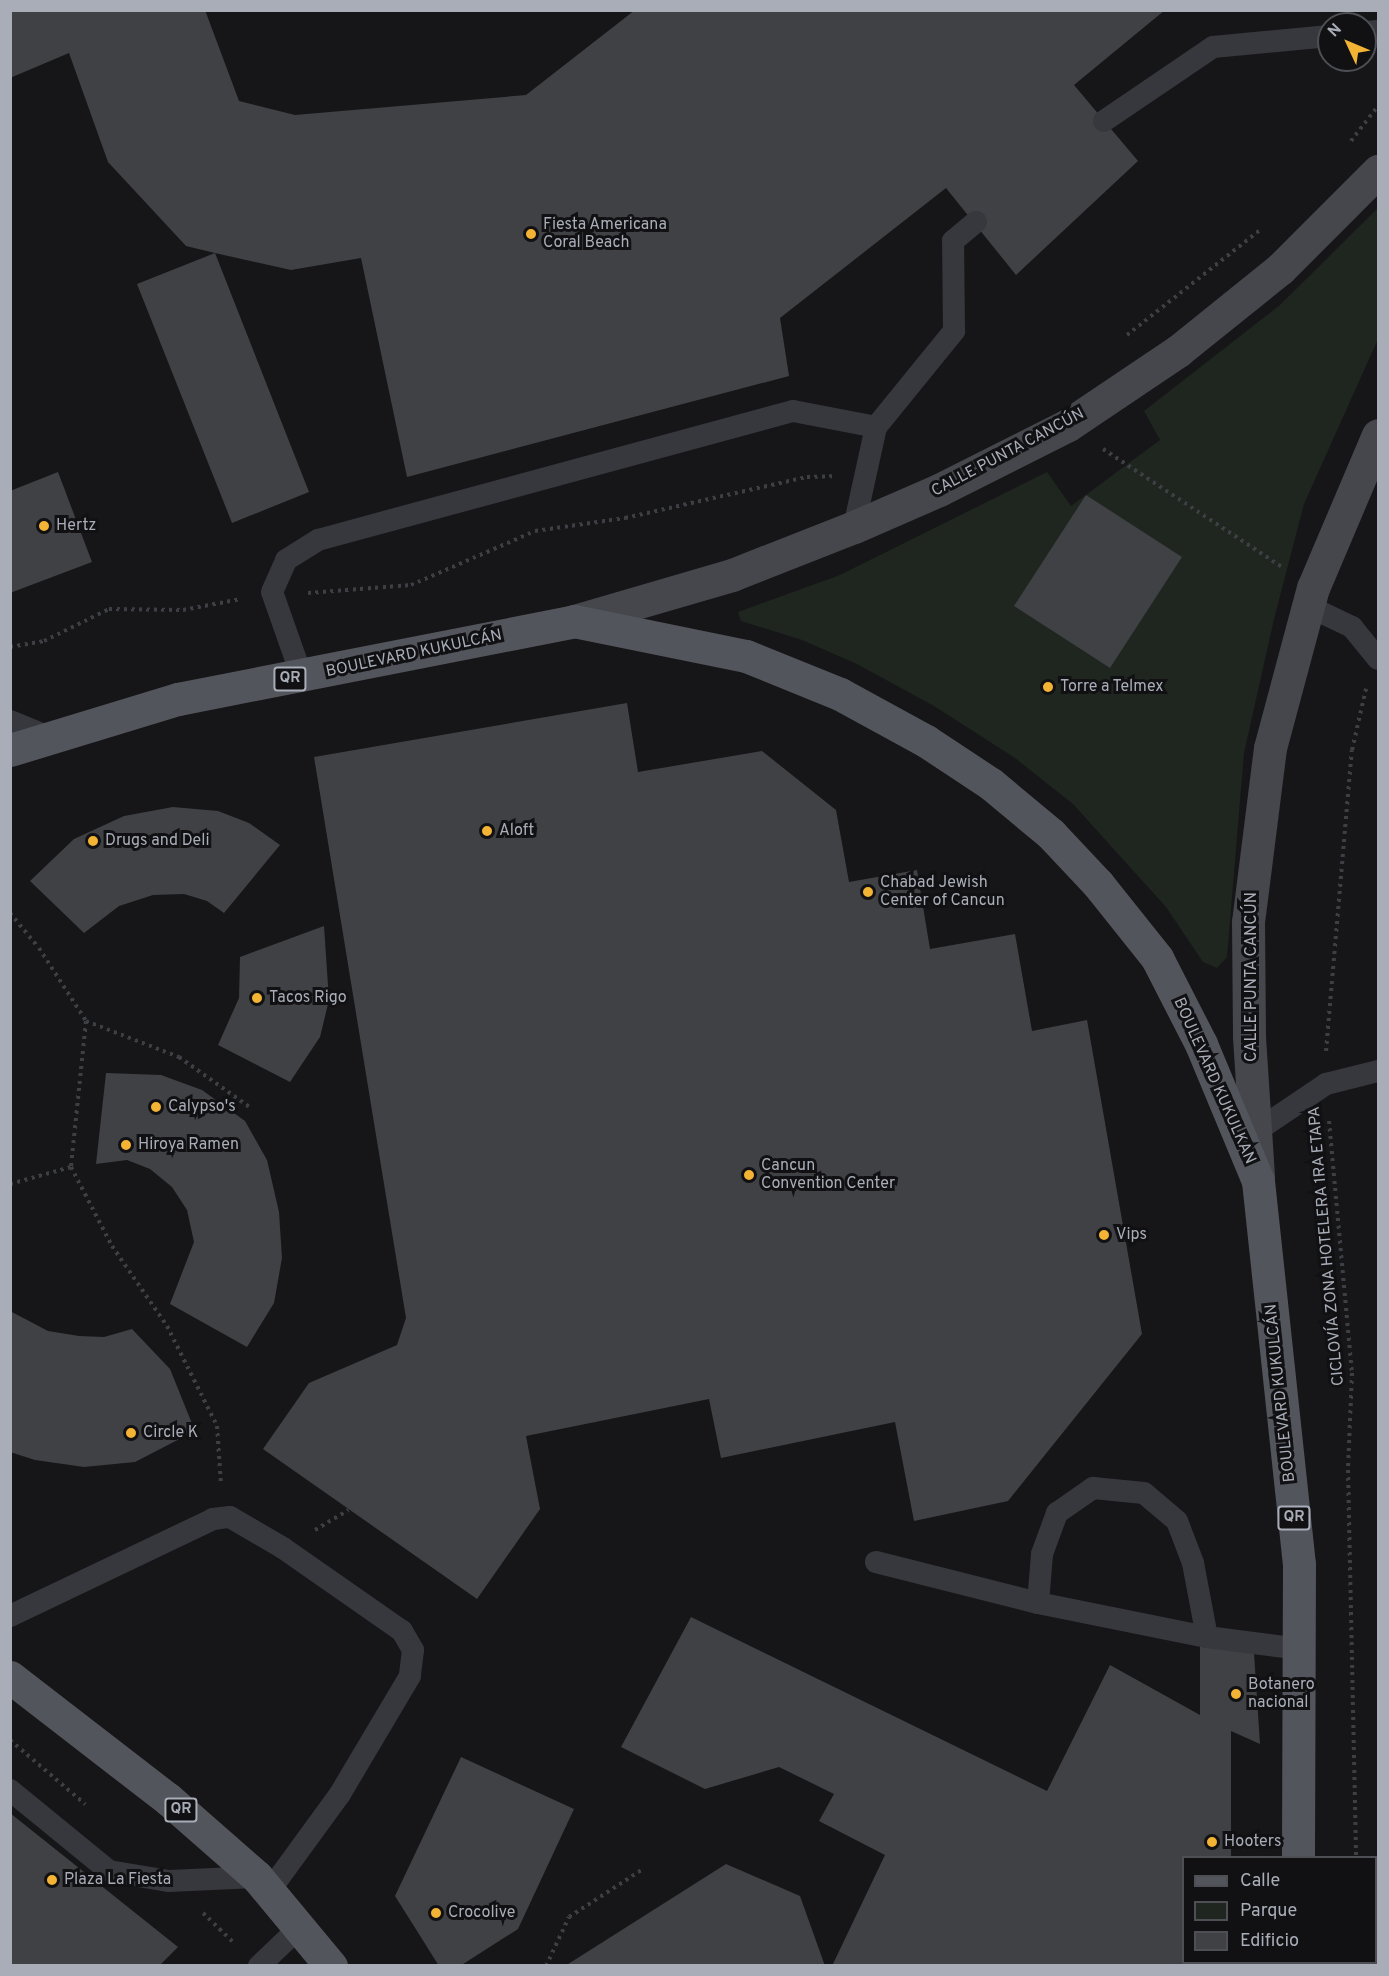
<!DOCTYPE html>
<meta charset="utf-8">
<style>
body{margin:0}
#map{position:relative;width:1389px;height:1976px;overflow:hidden;background:#161618;font-family:Overpass,sans-serif}
div>[style]{position:absolute}
.green>*{inset:0;background:#1e261f}
.building>*{inset:0;background:#404145}
.path>*{height:4px;margin-top:-2px;transform-origin:0;background:repeating-linear-gradient(90deg,#3d3f44 0 3px,transparent 0 7.5px)}
.lane>*{height:22px;margin:-11px;padding:0 11px;transform-origin:11px;border-radius:11px;background:#37383d}
.secondary>*{height:33px;margin:-16.5px;padding:0 16.5px;transform-origin:16.5px;border-radius:16.5px;background:#45474d}
.primary>*{height:33px;margin:-16.5px;padding:0 16.5px;transform-origin:16.5px;border-radius:16.5px;background:#53555c}
.dots>*{width:16px;height:16px;translate:-50% -50%;box-sizing:border-box;border:3px solid #111113;border-radius:50%}
span{translate:-50% -50%;white-space:nowrap;text-align:center;line-height:1.15;-webkit-text-stroke:6px #111113;paint-order:stroke}
.shield-label span{padding:2px 4px;background:#111113;border:2px solid;border-radius:4px;-webkit-text-stroke-width:0}
.shield-label{font-size:15px;color:#a8adb8;font-weight:700}
.poi-label{font-size:16px;color:#a8adb8}
.left{translate:0 -50%;text-align:left}
.street-label{font-size:16px;color:#a8adb8}
.frame{position:absolute;inset:0;border:12px solid #a8adb8;pointer-events:none}
.legend{position:absolute;left:1182px;top:1856px;width:195px;height:108px;box-sizing:border-box;background:#111113;border:2px solid #4d4f55;margin:0;padding:8px 10px;list-style:none;font-size:18px;color:#a8adb8}
.legend li{display:flex;align-items:center;gap:12px;height:30px}
.legend b{width:30px;border:2px solid #4d4f55}
.north{position:absolute;left:1317px;top:12px;width:60px;height:60px;box-sizing:border-box;background:#111113;border:2px solid #4d4f55;border-radius:50%;rotate:314deg;font-size:16px;font-weight:700;line-height:24px;text-align:center;color:#a8adb8}
.north::after{content:'';display:block;margin:auto;width:21px;height:27px;background:#f3b334;clip-path:polygon(50% 0,100% 100%,50% 72%,0 100%)}
</style>
<div id="map">
<div class="green">
<i style="clip-path:polygon(1378px 208px,1378px 339px,1304px 504px,1274px 619px,1244px 753px,1227px 957px,1217px 968px,1203px 962px,1166px 907px,1073px 804px,1015px 758px,934px 706px,857px 664px,802px 640px,741px 621px,738px 612px,840px 575px,1047px 472px,1071px 506px,1160px 440px,1144px 411px,1280px 305px)"></i>
</div>
<div class="building">
<i style="clip-path:polygon(10px 10px,205px 10px,239px 101px,295px 115px,526px 95px,635px 10px,1165px 10px,1074px 85px,1138px 161px,1016px 275px,946px 188px,780px 318px,789px 376px,407px 477px,361px 258px,291px 270px,215px 253px,309px 492px,232px 523px,137px 284px,215px 253px,186px 246px,108px 162px,69px 53px,10px 78px)"></i>
<i style="clip-path:polygon(58px 472px,92px 562px,10px 593px,10px 491px)"></i>
<i style="clip-path:polygon(1086px 495px,1182px 557px,1110px 668px,1014px 606px)"></i>
<i style="clip-path:polygon(627px 703px,638px 772px,762px 751px,836px 810px,849px 882px,917px 870px,930px 949px,1015px 934px,1032px 1031px,1087px 1020px,1142px 1334px,1008px 1501px,914px 1521px,895px 1422px,721px 1458px,709px 1399px,526px 1436px,540px 1509px,477px 1599px,263px 1449px,309px 1383px,397px 1345px,406px 1318px,314px 757px)"></i>
<i style="clip-path:polygon(173px 807px,218px 811px,249px 823px,280px 845px,224px 913px,207px 901px,184px 894px,153px 895px,119px 906px,84px 933px,30px 881px,74px 839px,124px 816px)"></i>
<i style="clip-path:polygon(324px 926px,329px 1000px,320px 1037px,290px 1082px,218px 1045px,239px 998px,240px 957px)"></i>
<i style="clip-path:polygon(106px 1073px,161px 1075px,202px 1090px,245px 1121px,267px 1160px,279px 1212px,282px 1258px,274px 1303px,247px 1347px,170px 1304px,194px 1242px,187px 1210px,172px 1187px,150px 1169px,127px 1160px,96px 1164px)"></i>
<i style="clip-path:polygon(10px 1311px,48px 1331px,79px 1336px,104px 1337px,132px 1329px,170px 1369px,195px 1431px,135px 1462px,84px 1467px,35px 1460px,10px 1452px)"></i>
<i style="clip-path:polygon(691px 1617px,1047px 1791px,1110px 1665px,1200px 1715px,1200px 1644px,1254px 1653px,1260px 1744px,1231px 1731px,1231px 1858px,1184px 1858px,1184px 1962px,1263px 1962px,1263px 1966px,832px 1966px,885px 1855px,819px 1821px,834px 1794px,779px 1767px,705px 1789px,621px 1747px)"></i>
<i style="clip-path:polygon(461px 1757px,574px 1809px,518px 1929px,460px 1966px,439px 1966px,395px 1896px)"></i>
<i style="clip-path:polygon(10px 1813px,178px 1947px,159px 1966px,10px 1966px)"></i>
<i style="clip-path:polygon(726px 1864px,800px 1896px,825px 1966px,565px 1966px)"></i>
</div>
<div class="path">
<i style="left:1351px;top:141px;width:44px;rotate:-52.4deg"></i>
<i style="left:1127px;top:335px;width:169px;rotate:-38.3deg"></i>
<i style="left:1103px;top:449px;width:214px;rotate:33.4deg"></i>
<i style="left:308px;top:593px;width:103px;rotate:-4.4deg"></i>
<i style="left:411px;top:585px;width:135px;rotate:-23.5deg"></i>
<i style="left:535px;top:531px;width:91px;rotate:-8.2deg"></i>
<i style="left:625px;top:518px;width:187px;rotate:-12.7deg"></i>
<i style="left:807px;top:477px;width:25px;rotate:-2deg"></i>
<i style="left:10px;top:647px;width:35px;rotate:-10deg"></i>
<i style="left:44px;top:641px;width:72px;rotate:-26.2deg"></i>
<i style="left:109px;top:609px;width:74px;rotate:0.8deg"></i>
<i style="left:183px;top:610px;width:59px;rotate:-10.7deg"></i>
<i style="left:10px;top:913px;width:45px;rotate:50.4deg"></i>
<i style="left:39px;top:948px;width:87px;rotate:57.2deg"></i>
<i style="left:86px;top:1021px;width:100px;rotate:21.2deg"></i>
<i style="left:179px;top:1057px;width:88px;rotate:35.3deg"></i>
<i style="left:86px;top:1021px;width:147px;rotate:95.9deg"></i>
<i style="left:71px;top:1167px;width:89px;rotate:62.6deg"></i>
<i style="left:112px;top:1246px;width:97px;rotate:55.5deg"></i>
<i style="left:167px;top:1326px;width:112px;rotate:63.4deg"></i>
<i style="left:217px;top:1426px;width:59px;rotate:86.1deg"></i>
<i style="left:1326px;top:1051px;width:302px;rotate:-85.1deg"></i>
<i style="left:1352px;top:750px;width:63px;rotate:-77.1deg"></i>
<i style="left:1329px;top:1121px;width:253px;rotate:84.8deg"></i>
<i style="left:1352px;top:1373px;width:97px;rotate:92.4deg"></i>
<i style="left:1348px;top:1470px;width:388px;rotate:88.8deg"></i>
<i style="left:10px;top:1184px;width:63px;rotate:-15.6deg"></i>
<i style="left:315px;top:1530px;width:39px;rotate:-31deg"></i>
<i style="left:10px;top:1740px;width:99px;rotate:40.5deg"></i>
<i style="left:203px;top:1913px;width:43px;rotate:44.1deg"></i>
<i style="left:1360px;top:1962px;width:4px;rotate:90deg"></i>
<i style="left:546px;top:1966px;width:54px;rotate:-64.9deg"></i>
<i style="left:569px;top:1917px;width:88px;rotate:-33deg"></i>
</div>
<div class="lane">
<i style="left:1365px;top:32px;width:13px;rotate:-4deg"></i>
<i style="left:1104px;top:121px;width:132px;rotate:-34.2deg"></i>
<i style="left:1213px;top:47px;width:117px;rotate:-5.4deg"></i>
<i style="left:854px;top:527px;width:102px;rotate:-77.6deg"></i>
<i style="left:876px;top:427px;width:124px;rotate:-50.9deg"></i>
<i style="left:954px;top:331px;width:90px;rotate:-90.6deg"></i>
<i style="left:953px;top:241px;width:30px;rotate:-40deg"></i>
<i style="left:1308px;top:606px;width:49px;rotate:25.5deg"></i>
<i style="left:1352px;top:627px;width:41px;rotate:50.9deg"></i>
<i style="left:302px;top:677px;width:90px;rotate:-109.4deg"></i>
<i style="left:272px;top:592px;width:35px;rotate:-66deg"></i>
<i style="left:286px;top:560px;width:38px;rotate:-32deg"></i>
<i style="left:318px;top:540px;width:492px;rotate:-15.2deg"></i>
<i style="left:793px;top:411px;width:85px;rotate:10.9deg"></i>
<i style="left:10px;top:721px;width:42px;rotate:22.3deg"></i>
<i style="left:1255px;top:1132px;width:86px;rotate:-34.1deg"></i>
<i style="left:1326px;top:1084px;width:54px;rotate:-14deg"></i>
<i style="left:876px;top:1562px;width:167px;rotate:14.2deg"></i>
<i style="left:1038px;top:1603px;width:172px;rotate:11.4deg"></i>
<i style="left:1207px;top:1637px;width:93px;rotate:7.4deg"></i>
<i style="left:1038px;top:1603px;width:49px;rotate:-85.3deg"></i>
<i style="left:1042px;top:1554px;width:44px;rotate:-69.9deg"></i>
<i style="left:1057px;top:1513px;width:44px;rotate:-34.8deg"></i>
<i style="left:1093px;top:1488px;width:51px;rotate:5.6deg"></i>
<i style="left:1144px;top:1493px;width:43px;rotate:40.3deg"></i>
<i style="left:1177px;top:1521px;width:45px;rotate:69.1deg"></i>
<i style="left:1193px;top:1563px;width:75px;rotate:79.3deg"></i>
<i style="left:10px;top:1616px;width:225px;rotate:-25.5deg"></i>
<i style="left:213px;top:1519px;width:17px;rotate:-7deg"></i>
<i style="left:230px;top:1517px;width:61px;rotate:30.3deg"></i>
<i style="left:283px;top:1548px;width:145px;rotate:34.9deg"></i>
<i style="left:402px;top:1631px;width:22px;rotate:60deg"></i>
<i style="left:413px;top:1650px;width:26px;rotate:97deg"></i>
<i style="left:410px;top:1676px;width:137px;rotate:120.7deg"></i>
<i style="left:340px;top:1794px;width:119px;rotate:126.1deg"></i>
<i style="left:10px;top:1790px;width:128px;rotate:39.3deg"></i>
<i style="left:109px;top:1871px;width:61px;rotate:9.5deg"></i>
<i style="left:169px;top:1881px;width:88px;rotate:-2.6deg"></i>
<i style="left:259px;top:1966px;width:58px;rotate:-43.6deg"></i>
</div>
<div class="secondary">
<i style="left:574px;top:621px;width:165px;rotate:-16.2deg"></i>
<i style="left:732px;top:575px;width:131px;rotate:-21.5deg"></i>
<i style="left:854px;top:527px;width:93px;rotate:-23.5deg"></i>
<i style="left:939px;top:490px;width:144px;rotate:-26.7deg"></i>
<i style="left:1068px;top:425px;width:133px;rotate:-33.9deg"></i>
<i style="left:1178px;top:351px;width:131px;rotate:-38.8deg"></i>
<i style="left:1280px;top:269px;width:139px;rotate:-45deg"></i>
<i style="left:1258px;top:1176px;width:141px;rotate:-93.7deg"></i>
<i style="left:1249px;top:1035px;width:113px;rotate:-90.5deg"></i>
<i style="left:1248px;top:922px;width:175px;rotate:-82.8deg"></i>
<i style="left:1270px;top:748px;width:166px;rotate:-75deg"></i>
<i style="left:1313px;top:588px;width:166px;rotate:-67deg"></i>
</div>
<div class="primary">
<i style="left:10px;top:750px;width:176px;rotate:-16.9deg"></i>
<i style="left:178px;top:699px;width:404px;rotate:-11.1deg"></i>
<i style="left:574px;top:621px;width:176px;rotate:11.5deg"></i>
<i style="left:746px;top:656px;width:101px;rotate:22deg"></i>
<i style="left:840px;top:694px;width:98px;rotate:28.7deg"></i>
<i style="left:926px;top:741px;width:78px;rotate:33.5deg"></i>
<i style="left:991px;top:784px;width:78px;rotate:39.8deg"></i>
<i style="left:1051px;top:834px;width:69px;rotate:46.8deg"></i>
<i style="left:1098px;top:884px;width:95px;rotate:51.4deg"></i>
<i style="left:1157px;top:958px;width:97px;rotate:62.9deg"></i>
<i style="left:1201px;top:1044px;width:148px;rotate:67.4deg"></i>
<i style="left:1258px;top:1181px;width:385px;rotate:83.9deg"></i>
<i style="left:1299px;top:1564px;width:294px;rotate:90.2deg"></i>
<i style="left:10px;top:1677px;width:200px;rotate:37.7deg"></i>
<i style="left:168px;top:1799px;width:118px;rotate:41.2deg"></i>
<i style="left:257px;top:1877px;width:116px;rotate:50.3deg"></i>
<i style="left:1299px;top:1962px;width:4px;rotate:90deg"></i>
</div>
<div class="dots">
<i style="left:531px;top:234px;background:#f3b334"></i>
<i style="left:44px;top:526px;background:#f3b334"></i>
<i style="left:1048px;top:687px;background:#f3b334"></i>
<i style="left:487px;top:831px;background:#f3b334"></i>
<i style="left:93px;top:841px;background:#f3b334"></i>
<i style="left:868px;top:892px;background:#f3b334"></i>
<i style="left:257px;top:998px;background:#f3b334"></i>
<i style="left:156px;top:1107px;background:#f3b334"></i>
<i style="left:126px;top:1145px;background:#f3b334"></i>
<i style="left:749px;top:1175px;background:#f3b334"></i>
<i style="left:1104px;top:1235px;background:#f3b334"></i>
<i style="left:131px;top:1433px;background:#f3b334"></i>
<i style="left:1236px;top:1694px;background:#f3b334"></i>
<i style="left:1212px;top:1842px;background:#f3b334"></i>
<i style="left:52px;top:1880px;background:#f3b334"></i>
<i style="left:436px;top:1913px;background:#f3b334"></i>
</div>
<div class="shield-label">
<span style="left:290px;top:679px">QR</span>
<span style="left:1294px;top:1518px">QR</span>
<span style="left:181px;top:1810px">QR</span>
</div>
<div class="poi-label">
<span class="left" style="left:543px;top:234px">Fiesta Americana<br>Coral Beach</span>
<span class="left" style="left:56px;top:526px">Hertz</span>
<span class="left" style="left:1060px;top:687px">Torre a Telmex</span>
<span class="left" style="left:499px;top:831px">Aloft</span>
<span class="left" style="left:105px;top:841px">Drugs and Deli</span>
<span class="left" style="left:880px;top:892px">Chabad Jewish<br>Center of Cancun</span>
<span class="left" style="left:269px;top:998px">Tacos Rigo</span>
<span class="left" style="left:168px;top:1107px">Calypso's</span>
<span class="left" style="left:138px;top:1145px">Hiroya Ramen</span>
<span class="left" style="left:761px;top:1175px">Cancun<br>Convention Center</span>
<span class="left" style="left:1116px;top:1235px">Vips</span>
<span class="left" style="left:143px;top:1433px">Circle K</span>
<span class="left" style="left:1248px;top:1694px">Botanero<br>nacional</span>
<span class="left" style="left:1224px;top:1842px">Hooters</span>
<span class="left" style="left:64px;top:1880px">Plaza La Fiesta</span>
<span class="left" style="left:448px;top:1913px">Crocolive</span>
</div>
<div class="street-label">
<span style="left:1008px;top:453px;rotate:-28deg">CALLE PUNTA CANCÚN</span>
<span style="left:414px;top:654px;rotate:-12deg">BOULEVARD KUKULCÁN</span>
<span style="left:1252px;top:977px;rotate:-90deg">CALLE PUNTA CANCÚN</span>
<span style="left:1214px;top:1081px;rotate:66deg">BOULEVARD KUKULKAN</span>
<span style="left:1327px;top:1246px;rotate:-95deg">CICLOVÍA ZONA HOTELERA 1RA ETAPA</span>
<span style="left:1281px;top:1393px;rotate:-96deg">BOULEVARD KUKULCÁN</span>
</div>
<div class="frame"></div>
<ul class="legend">
<li><b style="height:8px;background:#53555c"></b>Calle</li>
<li><b style="height:16px;background:#1e261f"></b>Parque</li>
<li><b style="height:16px;background:#404145"></b>Edificio</li>
</ul>
<div class="north">N</div>
</div>
